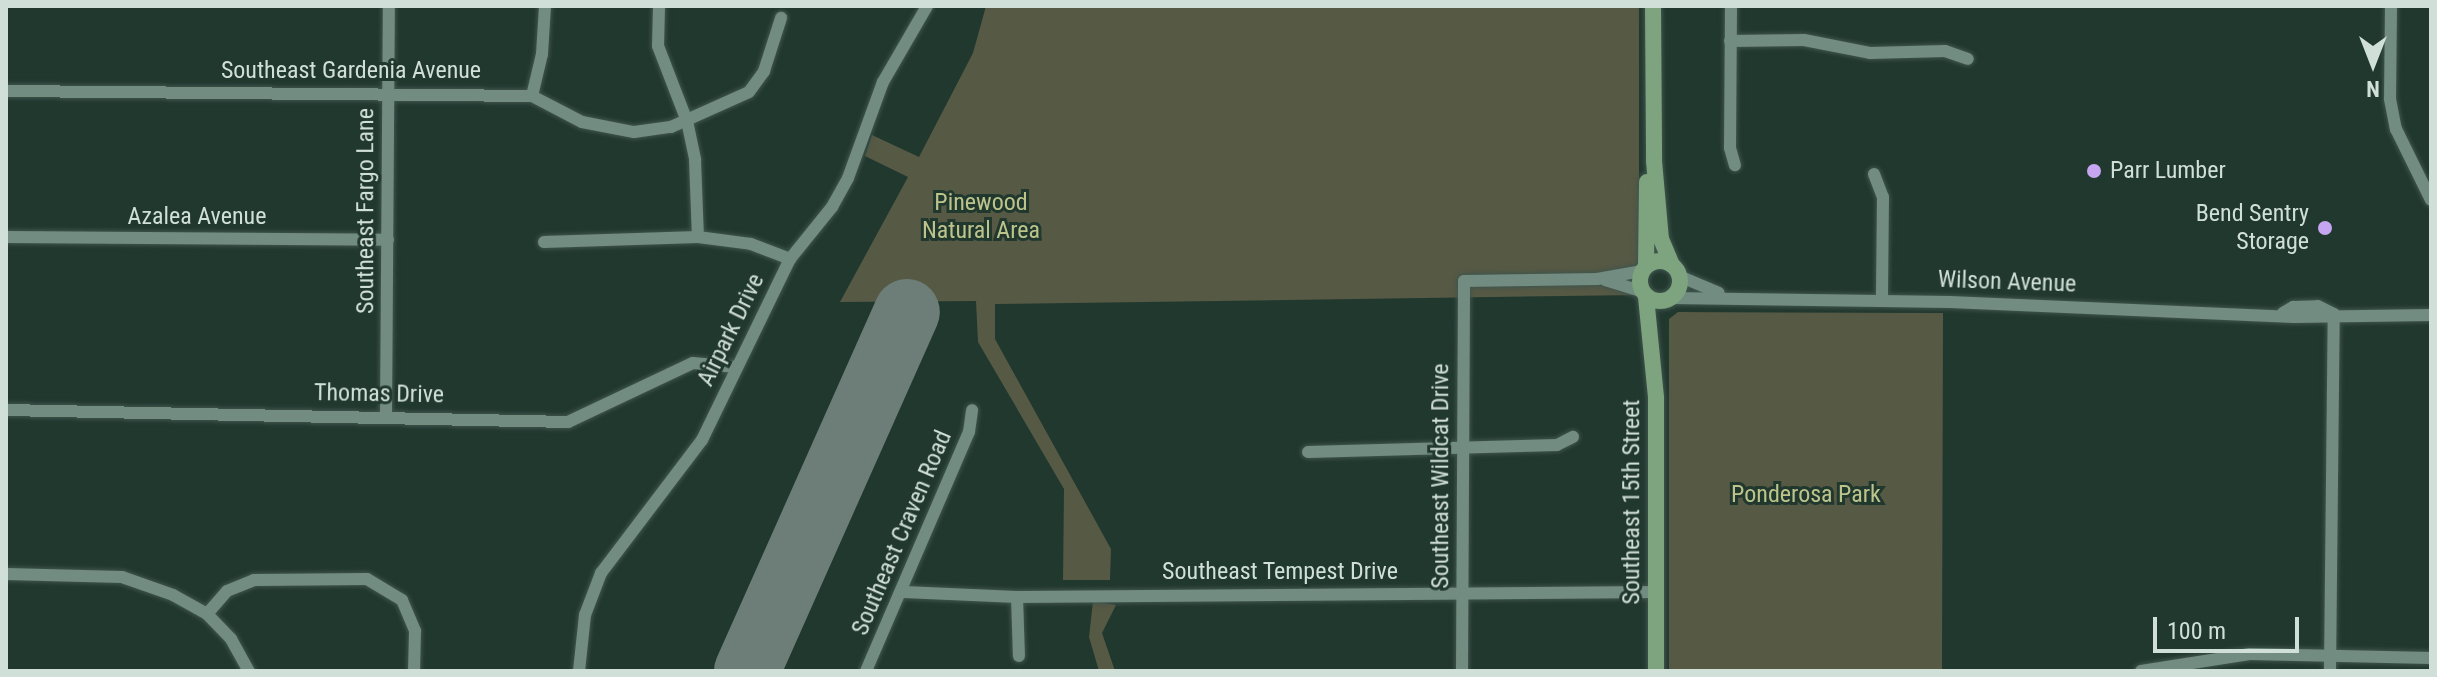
<!DOCTYPE html>
<style>
body{margin:0}
#map{position:relative;width:2437px;height:677px;overflow:hidden;background:#21382f;font-family:"Roboto Condensed",sans-serif}
div>[style]{position:absolute}
.green>*{inset:0;background:#565944}
.runway>*{height:66px;margin:-33px;padding:0 33px;transform-origin:33px;border-radius:33px;background:#6c7e77}
.roads{filter:drop-shadow(0 0 2px #40554d) drop-shadow(0 0 2px #40554d)}
.minor>*{height:12px;margin:-6px;padding:0 6px;transform-origin:6px;border-radius:6px;background:#728c81}
.major>*{height:16px;margin:-8px;padding:0 8px;transform-origin:8px;border-radius:8px;background:#7da47e}
.major>.ring{margin:-8px;padding:0;box-sizing:content-box;background:none;border:16px solid #7da47e;border-radius:50%}
.dots>*{width:22px;height:22px;translate:-50% -50%;box-sizing:border-box;border:4px solid #21382f;border-radius:50%}
span{translate:-50% -50%;white-space:nowrap;text-align:center;line-height:1.15;-webkit-text-stroke:6px #21382f;paint-order:stroke}
.street-label{font-size:24px;color:#d1dfd9}
.poi-label{font-size:24px;color:#d1dfd9}
.left{translate:0 -50%;text-align:left}
.right{translate:-100% -50%;text-align:right}
.park-label{font-size:24px;color:#bdc48b}
.frame{position:absolute;inset:0;border:8px solid #d1dfd9;pointer-events:none}
.north{position:absolute;left:2333px;top:24px;width:80px;height:80px;-webkit-text-stroke:6px #21382f;paint-order:stroke;rotate:180deg;font-size:22px;font-weight:700;line-height:32px;text-align:center;color:#d1dfd9}
.north::after{content:'';display:block;margin:auto;width:28px;height:36px;background:#d1dfd9;clip-path:polygon(50% 0,100% 100%,50% 72%,0 100%)}
.scale{position:absolute;left:2153px;top:617px;width:146px;height:36px;box-sizing:border-box;border:4px solid #d1dfd9;border-top:0;padding-left:10px;font-size:24px;line-height:28px;white-space:nowrap;color:#d1dfd9;-webkit-text-stroke:6px #21382f;paint-order:stroke}
</style>
<div id="map">
<div class="green">
<i style="clip-path:polygon(986px 6px,1639px 6px,1639px 295px,995px 304px,995px 339px,1111px 549px,1110px 580px,1063px 580px,1064px 489px,978px 342px,976px 301px,840px 302px,908px 177px,865px 156px,872px 135px,919px 157px,973px 53px)"></i>
<i style="clip-path:polygon(1678px 312px,1943px 313px,1942px 671px,1669px 671px,1669px 319px)"></i>
<i style="clip-path:polygon(1093px 601px,1116px 605px,1102px 633px,1115px 671px,1099px 671px,1089px 637px)"></i>
</div>
<div class="runway">
<i style="left:747px;top:671px;width:393px;rotate:-66deg"></i>
</div>
<div class="roads">
<div class="minor">
<i style="left:659px;top:6px;width:40px;rotate:91.4deg"></i>
<i style="left:658px;top:46px;width:80px;rotate:68.9deg"></i>
<i style="left:687px;top:121px;width:40px;rotate:78deg"></i>
<i style="left:695px;top:160px;width:77px;rotate:87.8deg"></i>
<i style="left:1731px;top:6px;width:142px;rotate:90.4deg"></i>
<i style="left:1730px;top:148px;width:18px;rotate:74deg"></i>
<i style="left:2391px;top:6px;width:93px;rotate:90.6deg"></i>
<i style="left:2390px;top:99px;width:31px;rotate:79deg"></i>
<i style="left:2396px;top:129px;width:79px;rotate:63.8deg"></i>
<i style="left:1730px;top:41px;width:74px;rotate:-0.8deg"></i>
<i style="left:1804px;top:40px;width:67px;rotate:11.1deg"></i>
<i style="left:1870px;top:53px;width:75px;rotate:-1.5deg"></i>
<i style="left:1945px;top:51px;width:24px;rotate:19deg"></i>
<i style="left:6px;top:91px;width:526px;rotate:0.54deg"></i>
<i style="left:532px;top:96px;width:56px;rotate:27.5deg"></i>
<i style="left:582px;top:122px;width:53px;rotate:10.9deg"></i>
<i style="left:634px;top:132px;width:37px;rotate:-8deg"></i>
<i style="left:671px;top:127px;width:85px;rotate:-24.2deg"></i>
<i style="left:749px;top:92px;width:26px;rotate:-54deg"></i>
<i style="left:764px;top:71px;width:56px;rotate:-72.2deg"></i>
<i style="left:532px;top:96px;width:43px;rotate:-76.6deg"></i>
<i style="left:542px;top:54px;width:48px;rotate:-86.4deg"></i>
<i style="left:1874px;top:174px;width:25px;rotate:69deg"></i>
<i style="left:1883px;top:197px;width:103px;rotate:90.6deg"></i>
<i style="left:6px;top:237px;width:382px;rotate:0.4deg"></i>
<i style="left:544px;top:242px;width:154px;rotate:-1.9deg"></i>
<i style="left:698px;top:237px;width:53px;rotate:7.5deg"></i>
<i style="left:751px;top:244px;width:42px;rotate:21deg"></i>
<i style="left:1679px;top:276px;width:43px;rotate:23deg"></i>
<i style="left:1605px;top:280px;width:39px;rotate:17deg"></i>
<i style="left:1671px;top:298px;width:279px;rotate:0.8deg"></i>
<i style="left:1950px;top:302px;width:344px;rotate:2.5deg"></i>
<i style="left:2294px;top:317px;width:137px;rotate:-0.8deg"></i>
<i style="left:2283px;top:313px;width:12px;rotate:-31deg"></i>
<i style="left:2293px;top:307px;width:25px;rotate:-2deg"></i>
<i style="left:2318px;top:306px;width:18px;rotate:27deg"></i>
<i style="left:6px;top:410px;width:562px;rotate:1.22deg"></i>
<i style="left:568px;top:422px;width:138px;rotate:-25.3deg"></i>
<i style="left:693px;top:363px;width:43px;rotate:5.3deg"></i>
<i style="left:386px;top:416px;width:410px;rotate:-89.6deg"></i>
<i style="left:1308px;top:452px;width:249px;rotate:-1.6deg"></i>
<i style="left:1557px;top:445px;width:18px;rotate:-27deg"></i>
<i style="left:6px;top:574px;width:116px;rotate:1.5deg"></i>
<i style="left:122px;top:577px;width:54px;rotate:19.4deg"></i>
<i style="left:173px;top:595px;width:39px;rotate:29deg"></i>
<i style="left:207px;top:614px;width:35px;rotate:46deg"></i>
<i style="left:231px;top:639px;width:37px;rotate:61deg"></i>
<i style="left:904px;top:592px;width:113px;rotate:2.5deg"></i>
<i style="left:1017px;top:597px;width:640px;rotate:-0.45deg"></i>
<i style="left:1017px;top:597px;width:59px;rotate:88.1deg"></i>
<i style="left:207px;top:614px;width:30px;rotate:-49deg"></i>
<i style="left:227px;top:591px;width:29px;rotate:-22deg"></i>
<i style="left:254px;top:580px;width:113px;rotate:-0.5deg"></i>
<i style="left:367px;top:579px;width:41px;rotate:31deg"></i>
<i style="left:402px;top:600px;width:34px;rotate:67deg"></i>
<i style="left:415px;top:631px;width:40px;rotate:91.4deg"></i>
<i style="left:579px;top:671px;width:56px;rotate:-83.9deg"></i>
<i style="left:585px;top:615px;width:45px;rotate:-69.1deg"></i>
<i style="left:601px;top:573px;width:167px;rotate:-52.8deg"></i>
<i style="left:702px;top:440px;width:201px;rotate:-64.1deg"></i>
<i style="left:790px;top:259px;width:67px;rotate:-51.1deg"></i>
<i style="left:832px;top:207px;width:33px;rotate:-61deg"></i>
<i style="left:848px;top:178px;width:102px;rotate:-70deg"></i>
<i style="left:883px;top:82px;width:88px;rotate:-59.9deg"></i>
<i style="left:866px;top:671px;width:260px;rotate:-66.7deg"></i>
<i style="left:969px;top:432px;width:22px;rotate:-82deg"></i>
<i style="left:1462px;top:671px;width:390px;rotate:-89.7deg"></i>
<i style="left:1464px;top:281px;width:133px;rotate:-0.9deg"></i>
<i style="left:1597px;top:279px;width:46px;rotate:-10.1deg"></i>
<i style="left:2141px;top:671px;width:110px;rotate:-8.9deg"></i>
<i style="left:2250px;top:654px;width:181px;rotate:1.3deg"></i>
<i style="left:2330px;top:671px;width:357px;rotate:-89.4deg"></i>
</div>
<div class="major">
<i style="left:1653px;top:6px;width:155px;rotate:89.6deg"></i>
<i style="left:1654px;top:161px;width:78px;rotate:84.9deg"></i>
<i style="left:1661px;top:239px;width:28px;rotate:67deg"></i>
<i class="ring" style="left:1640px;top:261px;width:24px;height:24px"></i>
<i style="left:1646px;top:266px;width:84px;rotate:-89.3deg"></i>
<i style="left:1646px;top:297px;width:101px;rotate:84.3deg"></i>
<i style="left:1656px;top:398px;width:273px;rotate:90deg"></i>
</div>
</div>
<div class="dots">
<i style="left:2094px;top:171px;background:#c6a6f0"></i>
<i style="left:2325px;top:228px;background:#c6a6f0"></i>
</div>
<div class="street-label">
<span style="left:351px;top:71px">Southeast Gardenia Avenue</span>
<span style="left:366px;top:211px;rotate:-90deg">Southeast Fargo Lane</span>
<span style="left:197px;top:217px">Azalea Avenue</span>
<span style="left:2007px;top:282px;rotate:2deg">Wilson Avenue</span>
<span style="left:731px;top:330px;rotate:-64deg">Airpark Drive</span>
<span style="left:379px;top:394px;rotate:1deg">Thomas Drive</span>
<span style="left:1441px;top:476px;rotate:-90deg">Southeast Wildcat Drive</span>
<span style="left:1632px;top:502px;rotate:-90deg">Southeast 15th Street</span>
<span style="left:902px;top:533px;rotate:-67deg">Southeast Craven Road</span>
<span style="left:1280px;top:572px">Southeast Tempest Drive</span>
</div>
<div class="poi-label">
<span class="left" style="left:2110px;top:171px">Parr Lumber</span>
<span class="right" style="left:2309px;top:228px">Bend Sentry<br>Storage</span>
</div>
<div class="park-label">
<span style="left:981px;top:217px">Pinewood<br>Natural Area</span>
<span style="left:1806px;top:495px">Ponderosa Park</span>
</div>
<div class="frame"></div>
<div class="north">N</div>
<div class="scale">100 m</div>
</div>
